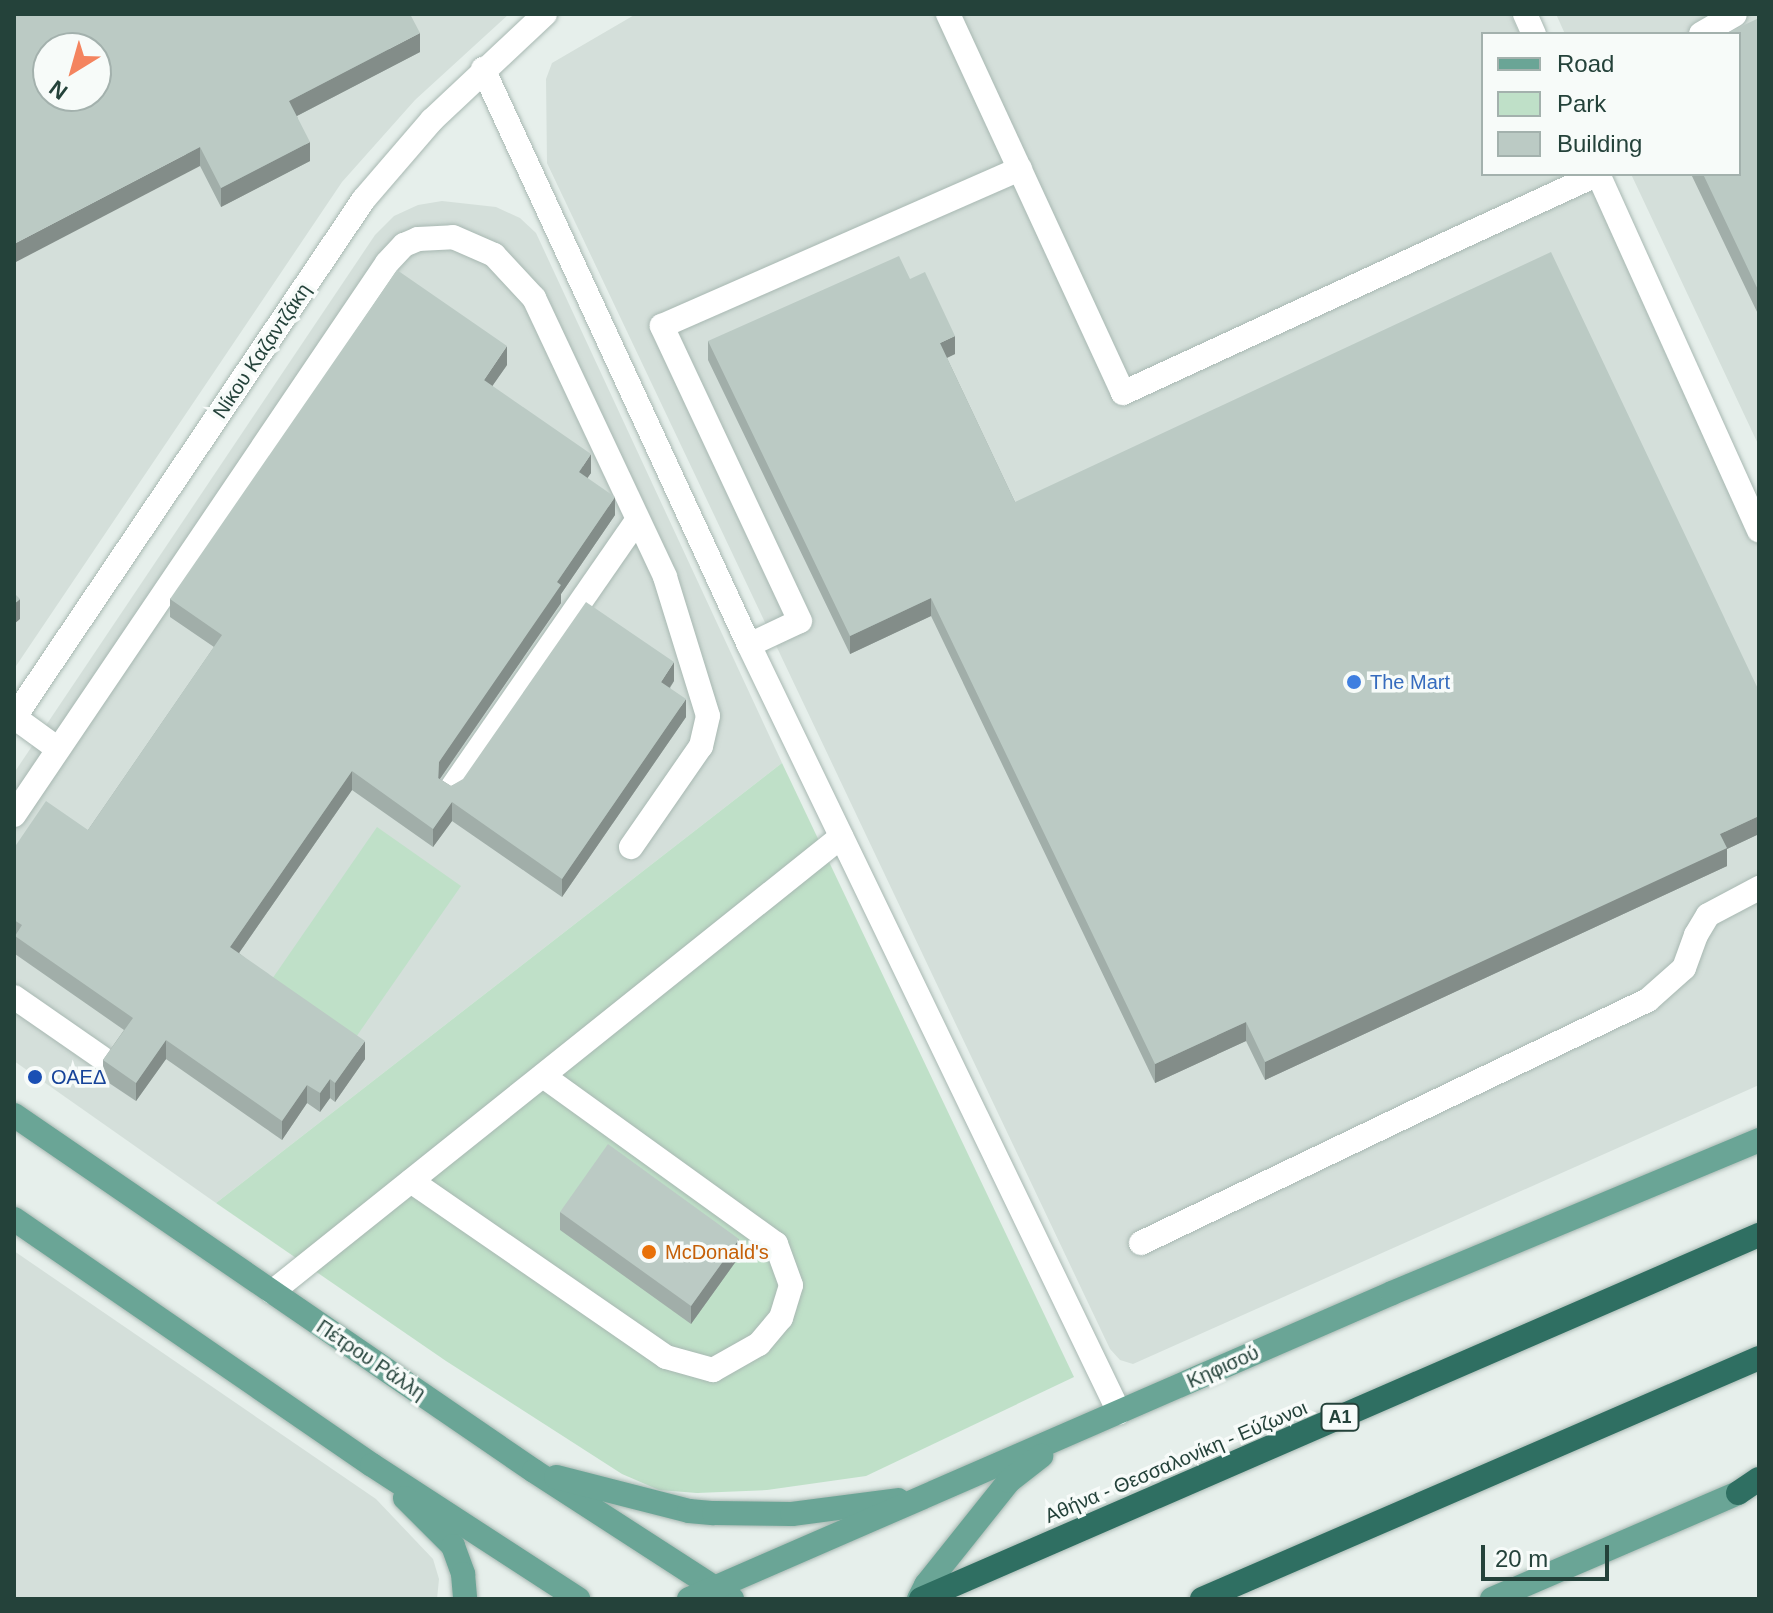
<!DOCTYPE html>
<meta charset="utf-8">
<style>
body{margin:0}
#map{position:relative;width:1773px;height:1613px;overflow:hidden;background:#e6efeb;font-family:Arial,sans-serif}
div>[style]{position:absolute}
.built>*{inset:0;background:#d4dfda}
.green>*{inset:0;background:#bfe0c8}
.roads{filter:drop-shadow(0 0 2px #a8b8b2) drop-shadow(0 0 2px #a8b8b2)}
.lane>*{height:24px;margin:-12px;padding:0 12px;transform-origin:12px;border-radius:12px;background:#fff}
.street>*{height:24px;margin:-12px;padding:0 12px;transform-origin:12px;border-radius:12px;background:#fff}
.primary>*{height:24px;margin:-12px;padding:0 12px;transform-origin:12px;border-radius:12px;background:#6aa596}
.highway>*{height:24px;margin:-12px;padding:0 12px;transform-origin:12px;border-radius:12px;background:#2f6f62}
.wall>*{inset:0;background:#a1aea9}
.shaded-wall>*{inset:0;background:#838d89}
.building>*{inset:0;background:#bbcac4}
.dots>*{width:22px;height:22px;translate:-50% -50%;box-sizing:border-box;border:4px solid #f7fbf9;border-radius:50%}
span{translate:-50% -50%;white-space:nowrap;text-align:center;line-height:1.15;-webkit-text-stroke:7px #f7fbf9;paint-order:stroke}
.shield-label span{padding:2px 6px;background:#f7fbf9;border:2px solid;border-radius:6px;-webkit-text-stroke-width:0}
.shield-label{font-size:18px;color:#24423a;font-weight:700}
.street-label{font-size:20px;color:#24423a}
.shop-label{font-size:20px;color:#366cbe}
.left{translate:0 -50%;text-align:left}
.transit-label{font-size:20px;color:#164399}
.food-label{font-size:20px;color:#c56008}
.frame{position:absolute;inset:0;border:16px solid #24423a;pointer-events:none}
.legend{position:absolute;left:1481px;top:32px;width:260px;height:144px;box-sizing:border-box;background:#f7fbf9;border:2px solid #a3b1ad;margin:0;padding:10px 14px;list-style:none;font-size:24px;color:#24423a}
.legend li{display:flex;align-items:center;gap:16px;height:40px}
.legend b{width:40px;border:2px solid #a3b1ad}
.north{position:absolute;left:32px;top:32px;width:80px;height:80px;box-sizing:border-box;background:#f7fbf9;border:2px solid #a3b1ad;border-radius:50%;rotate:217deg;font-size:22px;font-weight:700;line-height:32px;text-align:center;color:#24423a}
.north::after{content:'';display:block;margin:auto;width:28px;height:36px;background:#f4845f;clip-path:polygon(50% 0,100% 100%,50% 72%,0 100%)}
.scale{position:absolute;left:1481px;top:1545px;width:128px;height:36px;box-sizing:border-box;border:4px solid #24423a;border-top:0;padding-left:10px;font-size:24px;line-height:28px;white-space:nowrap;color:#24423a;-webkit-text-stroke:6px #f7fbf9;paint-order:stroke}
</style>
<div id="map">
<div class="built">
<i style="clip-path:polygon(evenodd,14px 14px,509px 14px,415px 100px,342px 182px,14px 669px,14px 14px,48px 48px,96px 48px,96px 96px,48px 96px,48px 48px)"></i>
<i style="clip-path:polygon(636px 14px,1510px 14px,1520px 34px,1483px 34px,1483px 174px,1586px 174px,1759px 537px,1759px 1085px,1133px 1364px,1120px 1360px,1110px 1349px,547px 163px,546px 79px,552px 63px)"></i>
<i style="clip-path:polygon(1556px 14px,1759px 14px,1759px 446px,1631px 174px,1739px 174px,1739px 34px,1565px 34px)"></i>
<i style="clip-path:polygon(442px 201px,496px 207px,520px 218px,536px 233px,782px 763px,216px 1203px,14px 1061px,14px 773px,375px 235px,394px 216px,418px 205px)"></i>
<i style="clip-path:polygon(14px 1251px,376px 1499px,433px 1559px,439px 1579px,437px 1599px,14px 1599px)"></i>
</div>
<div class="green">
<i style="clip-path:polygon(782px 763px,1074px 1377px,866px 1476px,767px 1490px,697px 1493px,659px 1490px,622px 1474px,446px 1361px,216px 1203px)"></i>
<i style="clip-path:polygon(377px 827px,461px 886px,354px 1040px,270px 982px)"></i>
</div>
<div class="roads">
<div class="lane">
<i style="left:948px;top:14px;width:417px;rotate:65.2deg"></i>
<i style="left:1123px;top:393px;width:523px;rotate:-24.75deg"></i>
<i style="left:1701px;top:34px;width:39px;rotate:-30deg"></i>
<i style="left:483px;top:69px;width:634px;rotate:65.21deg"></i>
<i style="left:749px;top:645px;width:852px;rotate:64.25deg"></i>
<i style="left:749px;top:645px;width:56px;rotate:-25.2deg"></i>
<i style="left:800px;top:621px;width:326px;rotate:-115.1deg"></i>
<i style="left:662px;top:326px;width:391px;rotate:-23.7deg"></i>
<i style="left:14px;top:717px;width:54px;rotate:36deg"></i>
<i style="left:451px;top:789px;width:327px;rotate:-55.3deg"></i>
<i style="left:14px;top:815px;width:666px;rotate:-55.95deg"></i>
<i style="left:387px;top:263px;width:25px;rotate:-47deg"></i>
<i style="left:404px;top:245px;width:15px;rotate:-23deg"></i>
<i style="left:418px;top:239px;width:35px;rotate:-3deg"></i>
<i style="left:453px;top:237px;width:45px;rotate:23.7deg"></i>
<i style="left:494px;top:255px;width:59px;rotate:47.1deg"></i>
<i style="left:534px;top:298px;width:308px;rotate:64.8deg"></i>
<i style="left:665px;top:577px;width:145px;rotate:72.8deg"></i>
<i style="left:708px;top:716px;width:31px;rotate:103deg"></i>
<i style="left:701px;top:746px;width:123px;rotate:124.7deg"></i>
<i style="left:14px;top:997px;width:107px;rotate:34.7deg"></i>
<i style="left:411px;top:1181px;width:310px;rotate:34.6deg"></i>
<i style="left:666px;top:1357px;width:49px;rotate:15.5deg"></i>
<i style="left:713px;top:1370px;width:53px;rotate:-29.5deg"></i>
<i style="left:759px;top:1344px;width:34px;rotate:-50deg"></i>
<i style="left:781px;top:1318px;width:34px;rotate:-73deg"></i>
<i style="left:791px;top:1285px;width:44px;rotate:-110.1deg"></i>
<i style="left:776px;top:1244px;width:287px;rotate:-144.2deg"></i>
<i style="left:1141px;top:1243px;width:562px;rotate:-25.61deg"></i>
<i style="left:1648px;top:1000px;width:48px;rotate:-41.6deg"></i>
<i style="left:1684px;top:968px;width:35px;rotate:-70deg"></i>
<i style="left:1696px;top:935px;width:23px;rotate:-59deg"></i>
<i style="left:1708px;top:915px;width:58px;rotate:-27.9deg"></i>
<i style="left:272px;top:1292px;width:729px;rotate:-38.65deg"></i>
</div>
<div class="street">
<i style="left:1525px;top:14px;width:22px;rotate:66deg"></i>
<i style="left:1598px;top:174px;width:391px;rotate:65.7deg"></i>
<i style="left:14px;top:718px;width:626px;rotate:-56.01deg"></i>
<i style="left:364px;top:199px;width:104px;rotate:-49.3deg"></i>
<i style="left:432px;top:120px;width:155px;rotate:-43.2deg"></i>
</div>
<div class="primary">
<i style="left:14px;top:1115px;width:630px;rotate:34.4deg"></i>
<i style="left:534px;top:1471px;width:236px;rotate:32.9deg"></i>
<i style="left:14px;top:1219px;width:434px;rotate:34.5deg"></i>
<i style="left:372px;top:1465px;width:246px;rotate:33deg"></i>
<i style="left:556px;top:1477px;width:137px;rotate:14.3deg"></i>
<i style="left:689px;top:1511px;width:25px;rotate:5deg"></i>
<i style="left:714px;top:1513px;width:78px;rotate:0.7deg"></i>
<i style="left:792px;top:1514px;width:107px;rotate:-7.5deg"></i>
<i style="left:405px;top:1498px;width:68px;rotate:45deg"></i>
<i style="left:453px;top:1546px;width:30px;rotate:70deg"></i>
<i style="left:463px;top:1574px;width:25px;rotate:85deg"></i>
<i style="left:689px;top:1599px;width:767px;rotate:-23.52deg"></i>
<i style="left:1392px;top:1293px;width:398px;rotate:-22.6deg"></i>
<i style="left:919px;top:1599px;width:16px;rotate:-63deg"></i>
<i style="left:926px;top:1585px;width:133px;rotate:-51.4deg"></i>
<i style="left:1009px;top:1481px;width:41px;rotate:-38deg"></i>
<i style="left:1492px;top:1599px;width:268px;rotate:-23.3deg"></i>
</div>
<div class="highway">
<i style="left:1738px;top:1493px;width:25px;rotate:-34deg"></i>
<i style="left:921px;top:1599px;width:914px;rotate:-23.48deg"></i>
<i style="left:1202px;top:1599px;width:607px;rotate:-23.4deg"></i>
</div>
</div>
<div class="wall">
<i style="clip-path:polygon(14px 14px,420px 52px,297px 116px,310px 161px,221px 207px,200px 166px)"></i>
<i style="clip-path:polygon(1759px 18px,1759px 316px,1691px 174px,1739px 174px)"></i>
<i style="clip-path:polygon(708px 341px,955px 354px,947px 358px,1015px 502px,1759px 691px,1759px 834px,1727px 849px,1727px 866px,1265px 1080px,1246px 1041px,1155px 1083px,931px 616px,850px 654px,708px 360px)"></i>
<i style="clip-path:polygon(507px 365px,492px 386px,591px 473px,587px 478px,615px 515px,561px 594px,561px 603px,440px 779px,451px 786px,674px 681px,670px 688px,686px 717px,562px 897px,452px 821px,433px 847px,352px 790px,239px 953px,365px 1059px,335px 1102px,330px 1098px,320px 1112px,307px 1103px,282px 1140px,166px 1059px,136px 1101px,103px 1079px,103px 1060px,124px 1030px,15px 954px,14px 848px,88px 830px,214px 647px,170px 617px,170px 599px)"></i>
<i style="clip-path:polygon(560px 1212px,739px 1257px,691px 1324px,560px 1230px)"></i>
</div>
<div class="shaded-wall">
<i style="clip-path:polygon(420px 33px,420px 52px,289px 120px,289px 101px)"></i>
<i style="clip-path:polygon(310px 142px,310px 161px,221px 207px,221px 188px)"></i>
<i style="clip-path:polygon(200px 147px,200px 166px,14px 263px,14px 244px)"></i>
<i style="clip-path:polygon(955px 336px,955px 354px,940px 361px,940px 343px)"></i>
<i style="clip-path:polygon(507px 346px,507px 365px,484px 398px,484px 380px)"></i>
<i style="clip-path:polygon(591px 454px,591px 473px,579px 490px,579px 472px)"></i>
<i style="clip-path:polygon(615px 497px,615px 515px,561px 594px,561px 603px,439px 780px,438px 796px,439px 762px,557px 582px)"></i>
<i style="clip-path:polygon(931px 598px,931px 616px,850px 654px,850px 636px)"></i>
<i style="clip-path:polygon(20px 599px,20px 619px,14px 624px,14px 604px)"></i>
<i style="clip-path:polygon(674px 662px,674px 681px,661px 700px,661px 682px)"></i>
<i style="clip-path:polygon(686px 699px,686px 717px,562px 897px,562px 879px)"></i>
<i style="clip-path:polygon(352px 771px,352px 790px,230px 966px,230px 947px)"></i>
<i style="clip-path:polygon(452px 802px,452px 821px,433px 847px,433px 829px)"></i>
<i style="clip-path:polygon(1759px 816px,1759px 834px,1727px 849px,1727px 866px,1265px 1080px,1265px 1062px,1720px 834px)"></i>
<i style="clip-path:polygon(1246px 1022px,1246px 1041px,1155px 1083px,1155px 1064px)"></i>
<i style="clip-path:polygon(166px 1040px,166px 1059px,136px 1101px,136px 1083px)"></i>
<i style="clip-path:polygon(365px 1041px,365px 1059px,335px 1102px,335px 1083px)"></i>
<i style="clip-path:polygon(330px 1079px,330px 1098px,320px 1112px,320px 1093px)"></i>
<i style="clip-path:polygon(307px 1085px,307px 1103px,282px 1140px,282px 1121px)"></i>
<i style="clip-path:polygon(739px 1239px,739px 1257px,691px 1324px,691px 1306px)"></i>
</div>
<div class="building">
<i style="clip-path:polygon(evenodd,14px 14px,410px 14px,420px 33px,289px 101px,310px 142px,221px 188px,200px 147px,14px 244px,14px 14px,48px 48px,96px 48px,96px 96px,48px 96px,48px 48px)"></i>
<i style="clip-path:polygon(1759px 18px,1759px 292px,1703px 174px,1739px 174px,1739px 34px,1725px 34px)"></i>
<i style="clip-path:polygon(1551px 252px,1759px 691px,1759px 816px,1720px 834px,1727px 848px,1265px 1062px,1246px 1022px,1155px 1064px,931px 598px,850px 636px,708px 341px,899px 256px,910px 279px,925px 272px,955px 336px,940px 343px,1015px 502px)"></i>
<i style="clip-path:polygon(397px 270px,507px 346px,484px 380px,591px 454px,579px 472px,615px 497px,557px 582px,561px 585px,439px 762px,438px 778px,451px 786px,463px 779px,586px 602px,674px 662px,661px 682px,686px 699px,562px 879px,452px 802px,433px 829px,352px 771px,230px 947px,365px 1041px,335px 1083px,330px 1079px,320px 1093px,307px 1085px,282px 1121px,166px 1040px,136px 1083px,103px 1060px,133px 1018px,15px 936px,22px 925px,14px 920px,14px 848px,46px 801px,88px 830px,222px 635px,170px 599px)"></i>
<i style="clip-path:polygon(14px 593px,20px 599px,14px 604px)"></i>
<i style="clip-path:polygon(608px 1144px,739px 1239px,691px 1306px,560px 1212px)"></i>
</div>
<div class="dots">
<i style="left:1354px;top:682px;background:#3f7fe0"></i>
<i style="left:35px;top:1077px;background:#1a4fb4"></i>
<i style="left:649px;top:1252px;background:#e8710a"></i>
</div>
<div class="shield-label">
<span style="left:1340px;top:1417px">Α1</span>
</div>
<div class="street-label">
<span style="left:262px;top:351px;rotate:-56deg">Νίκου Καζαντζάκη</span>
<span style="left:371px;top:1360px;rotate:34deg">Πέτρου Ράλλη</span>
<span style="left:1223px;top:1367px;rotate:-24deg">Κηφισού</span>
<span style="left:1176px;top:1462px;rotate:-23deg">Αθήνα - Θεσσαλονίκη - Εύζωνοι</span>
</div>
<div class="shop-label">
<span class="left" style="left:1370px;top:682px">The Mart</span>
</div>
<div class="transit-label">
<span class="left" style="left:51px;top:1077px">ΟΑΕΔ</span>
</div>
<div class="food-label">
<span class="left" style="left:665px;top:1252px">McDonald's</span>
</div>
<div class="frame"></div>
<ul class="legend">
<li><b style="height:10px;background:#6aa596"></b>Road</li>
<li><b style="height:22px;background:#bfe0c8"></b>Park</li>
<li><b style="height:22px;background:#bbcac4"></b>Building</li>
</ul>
<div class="north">N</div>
<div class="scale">20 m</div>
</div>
